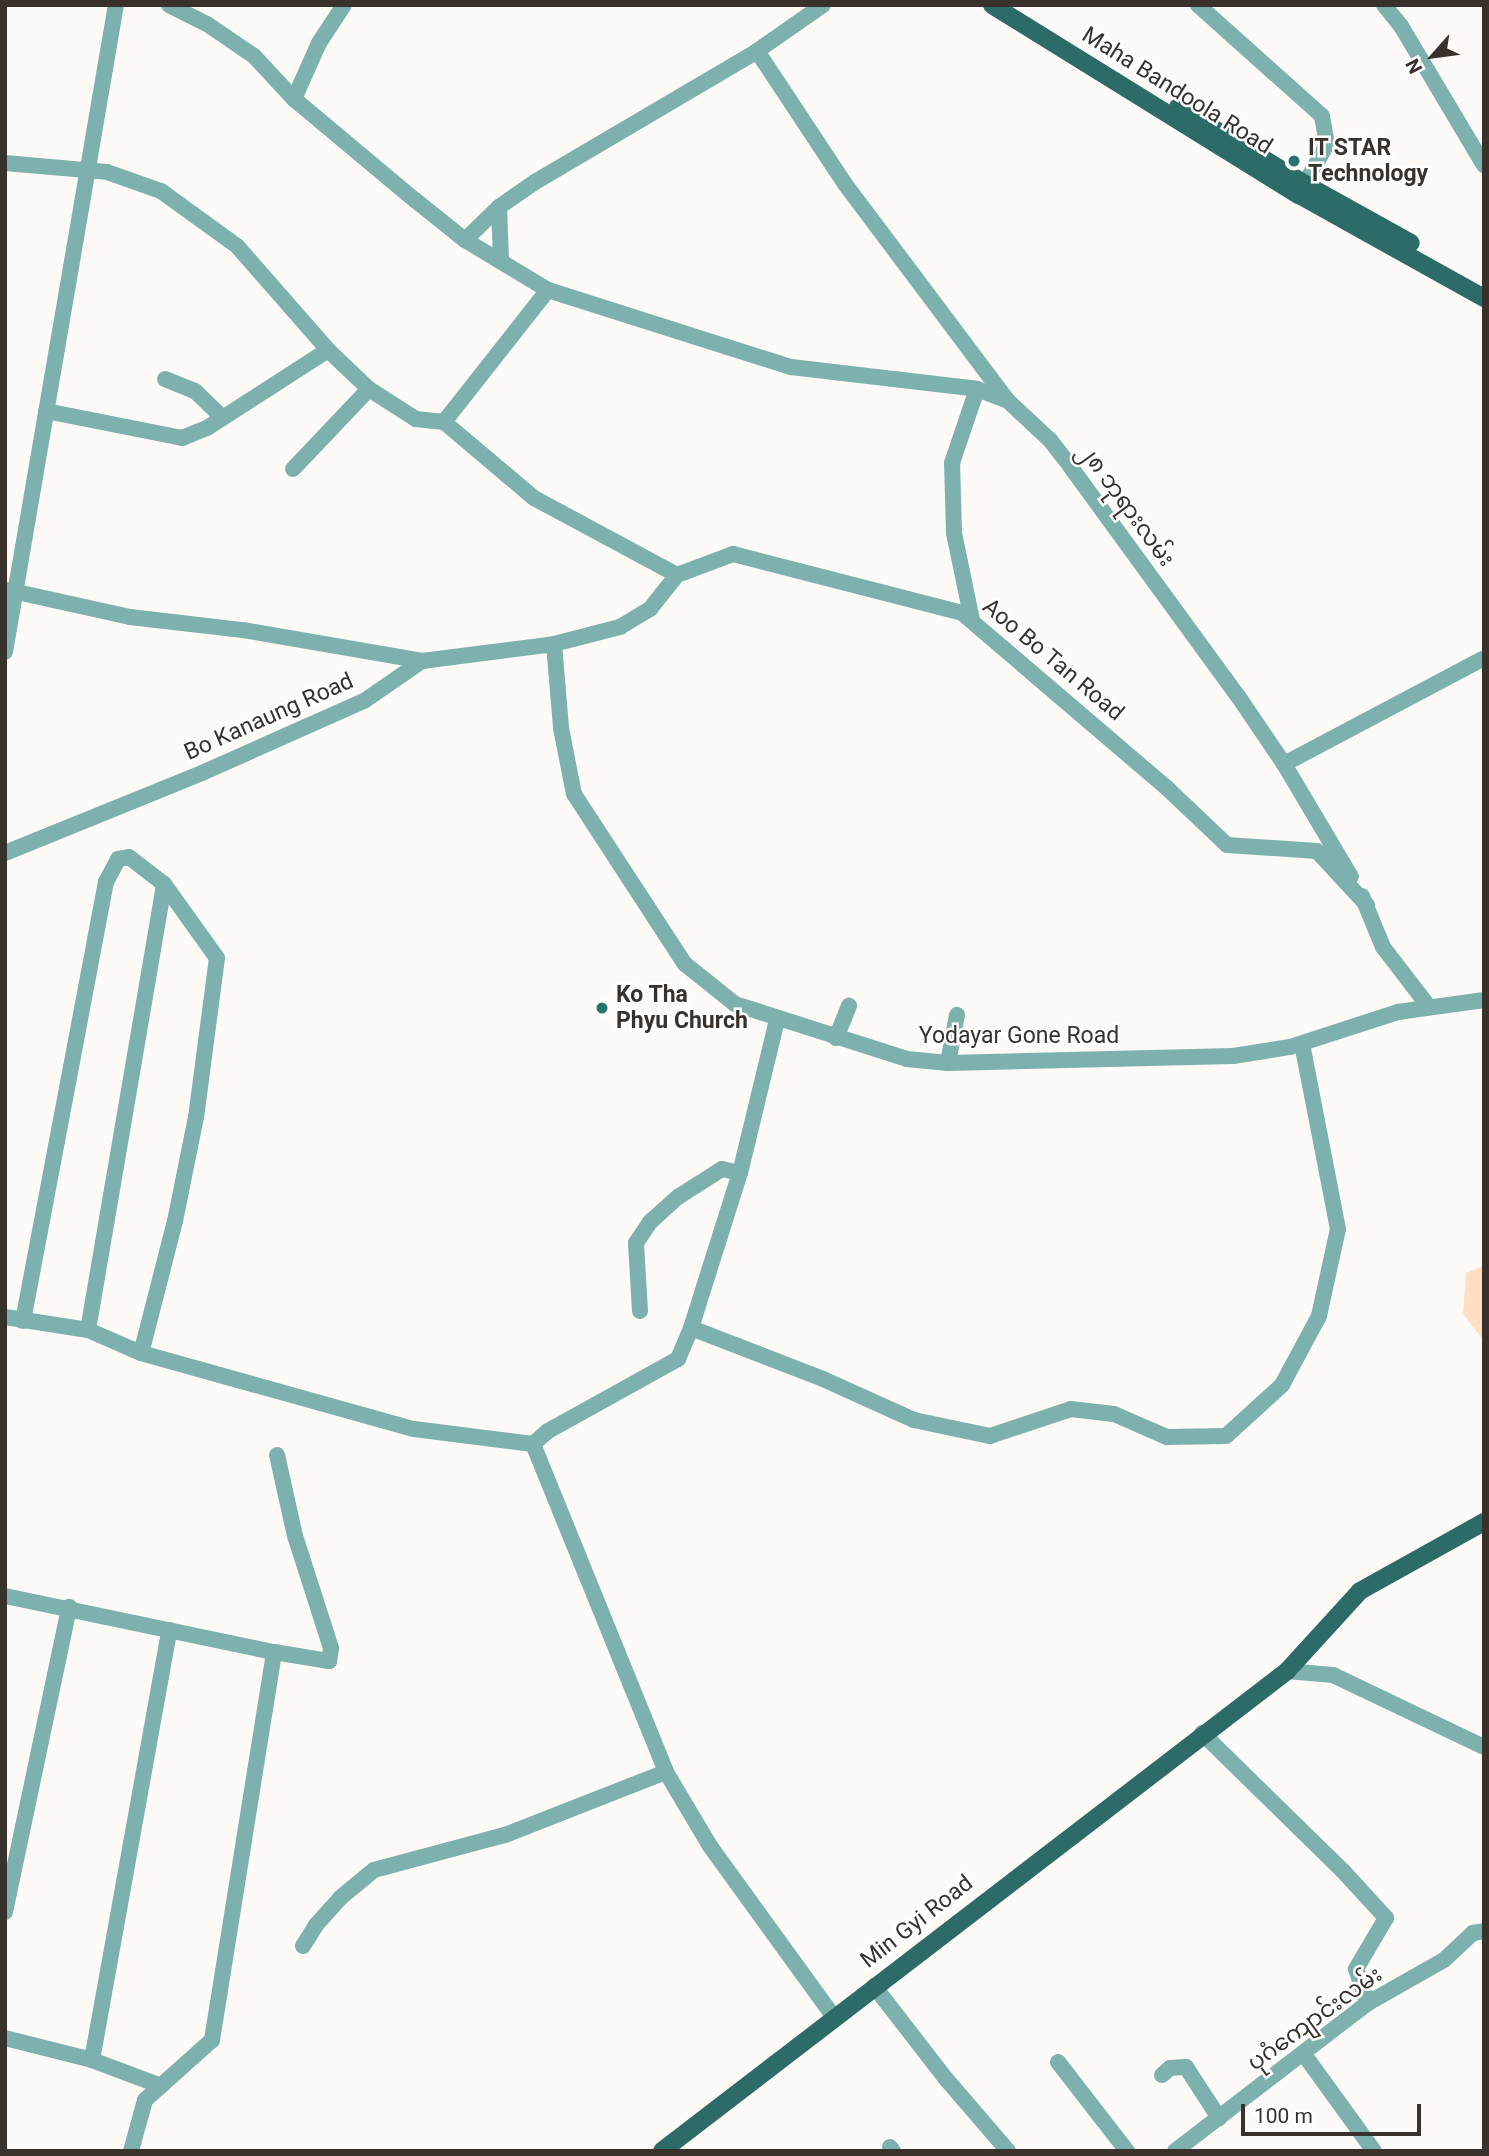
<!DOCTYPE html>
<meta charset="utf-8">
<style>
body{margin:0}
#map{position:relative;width:1489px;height:2156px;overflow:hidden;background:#fdfaf7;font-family:Roboto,"Noto Sans Myanmar",sans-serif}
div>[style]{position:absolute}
.green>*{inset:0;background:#ffdec1}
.minor>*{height:16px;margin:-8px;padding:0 8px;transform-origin:8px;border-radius:8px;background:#7cb1ad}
.major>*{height:18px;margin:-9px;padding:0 9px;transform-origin:9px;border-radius:9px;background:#2d6b68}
.dots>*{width:19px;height:19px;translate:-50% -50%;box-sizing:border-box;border:4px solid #fff;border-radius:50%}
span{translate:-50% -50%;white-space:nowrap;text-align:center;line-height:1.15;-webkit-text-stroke:5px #fff;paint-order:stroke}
.street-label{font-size:23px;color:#38312c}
.poi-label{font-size:23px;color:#38312c;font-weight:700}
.left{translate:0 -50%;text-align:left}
.frame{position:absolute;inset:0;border:7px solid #38312c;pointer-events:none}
.north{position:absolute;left:1398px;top:21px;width:70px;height:70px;-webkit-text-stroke:5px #fff;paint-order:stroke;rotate:242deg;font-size:19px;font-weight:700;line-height:28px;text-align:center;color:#38312c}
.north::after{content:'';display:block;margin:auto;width:24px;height:32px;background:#38312c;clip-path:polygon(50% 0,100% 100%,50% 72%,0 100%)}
.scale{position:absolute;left:1241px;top:2104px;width:180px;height:32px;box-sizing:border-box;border:4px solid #38312c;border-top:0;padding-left:9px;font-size:21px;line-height:24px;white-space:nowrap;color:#38312c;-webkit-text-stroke:5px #fff;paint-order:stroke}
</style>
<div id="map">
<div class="green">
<i style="clip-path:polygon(1484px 1266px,1484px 1341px,1463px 1314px,1466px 1273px)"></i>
</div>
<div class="minor">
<i style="left:169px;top:5px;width:42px;rotate:26.6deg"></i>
<i style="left:207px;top:24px;width:57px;rotate:34.2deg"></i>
<i style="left:254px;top:56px;width:59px;rotate:47.1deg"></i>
<i style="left:294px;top:99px;width:158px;rotate:39.9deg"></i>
<i style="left:415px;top:200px;width:64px;rotate:38.7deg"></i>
<i style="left:465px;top:240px;width:97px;rotate:31.1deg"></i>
<i style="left:548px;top:290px;width:255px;rotate:17.6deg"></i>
<i style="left:791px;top:367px;width:187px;rotate:6.7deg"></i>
<i style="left:977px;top:389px;width:33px;rotate:21deg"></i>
<i style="left:1198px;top:5px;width:166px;rotate:41.8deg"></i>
<i style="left:1322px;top:116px;width:28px;rotate:80deg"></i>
<i style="left:1327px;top:144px;width:56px;rotate:118.9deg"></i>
<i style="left:1384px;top:5px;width:27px;rotate:51deg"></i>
<i style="left:1401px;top:26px;width:162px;rotate:59.2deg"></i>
<i style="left:757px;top:51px;width:159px;rotate:56.5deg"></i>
<i style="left:845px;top:184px;width:271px;rotate:53.1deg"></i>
<i style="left:1008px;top:401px;width:57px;rotate:42.9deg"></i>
<i style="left:1050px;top:440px;width:33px;rotate:52deg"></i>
<i style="left:1070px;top:466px;width:285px;rotate:53.9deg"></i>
<i style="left:1238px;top:696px;width:82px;rotate:55.9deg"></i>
<i style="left:1284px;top:764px;width:131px;rotate:59.3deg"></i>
<i style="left:294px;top:99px;width:61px;rotate:-65.9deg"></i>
<i style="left:319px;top:43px;width:45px;rotate:-56.7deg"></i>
<i style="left:5px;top:163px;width:102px;rotate:5deg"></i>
<i style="left:107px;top:172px;width:57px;rotate:19.4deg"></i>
<i style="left:161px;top:191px;width:94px;rotate:35.9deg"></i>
<i style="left:237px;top:246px;width:138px;rotate:48.8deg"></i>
<i style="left:328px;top:350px;width:57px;rotate:43.6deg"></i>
<i style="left:369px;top:389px;width:56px;rotate:32.6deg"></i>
<i style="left:416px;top:419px;width:28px;rotate:6deg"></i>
<i style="left:444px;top:422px;width:118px;rotate:40.2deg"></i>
<i style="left:534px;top:498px;width:162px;rotate:28.3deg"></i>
<i style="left:499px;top:207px;width:52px;rotate:87.8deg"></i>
<i style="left:465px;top:240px;width:47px;rotate:-44.1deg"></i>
<i style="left:499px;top:207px;width:44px;rotate:-34.8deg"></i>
<i style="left:535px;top:182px;width:258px;rotate:-30.5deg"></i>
<i style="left:757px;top:51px;width:80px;rotate:-34.9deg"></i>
<i style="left:165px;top:379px;width:32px;rotate:22deg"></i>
<i style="left:195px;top:391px;width:37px;rotate:44deg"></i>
<i style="left:46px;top:411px;width:139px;rotate:11.2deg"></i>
<i style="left:182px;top:438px;width:27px;rotate:-22deg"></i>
<i style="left:207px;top:428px;width:144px;rotate:-32.8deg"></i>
<i style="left:444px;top:422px;width:168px;rotate:-51.8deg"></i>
<i style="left:293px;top:469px;width:110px;rotate:-46.5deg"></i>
<i style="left:8px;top:590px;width:125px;rotate:12.5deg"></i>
<i style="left:130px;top:617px;width:114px;rotate:6.6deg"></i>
<i style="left:243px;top:630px;width:182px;rotate:9.8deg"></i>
<i style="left:972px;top:620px;width:89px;rotate:-101.7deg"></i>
<i style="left:954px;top:533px;width:70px;rotate:-91.6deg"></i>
<i style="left:952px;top:463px;width:78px;rotate:-71.3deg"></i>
<i style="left:554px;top:644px;width:84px;rotate:85.2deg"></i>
<i style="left:561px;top:728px;width:67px;rotate:78.9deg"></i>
<i style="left:574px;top:794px;width:203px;rotate:56.9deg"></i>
<i style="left:685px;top:964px;width:64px;rotate:38.7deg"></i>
<i style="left:735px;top:1004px;width:181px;rotate:17.7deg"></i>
<i style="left:907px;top:1059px;width:41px;rotate:5.6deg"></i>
<i style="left:948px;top:1063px;width:285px;rotate:-1.4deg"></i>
<i style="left:1233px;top:1056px;width:58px;rotate:-9deg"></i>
<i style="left:1290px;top:1047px;width:114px;rotate:-18deg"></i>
<i style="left:1398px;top:1012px;width:87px;rotate:-7.9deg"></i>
<i style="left:5px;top:652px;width:656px;rotate:-80.27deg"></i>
<i style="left:1284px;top:764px;width:226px;rotate:-27.9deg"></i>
<i style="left:5px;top:853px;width:213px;rotate:-22.1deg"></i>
<i style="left:202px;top:773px;width:177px;rotate:-24deg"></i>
<i style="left:364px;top:701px;width:70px;rotate:-34.6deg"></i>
<i style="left:422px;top:661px;width:133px;rotate:-7.3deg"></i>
<i style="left:554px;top:644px;width:68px;rotate:-14.4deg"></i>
<i style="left:620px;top:627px;width:35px;rotate:-31deg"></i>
<i style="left:650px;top:609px;width:43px;rotate:-51.5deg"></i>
<i style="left:677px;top:575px;width:60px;rotate:-20.6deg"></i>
<i style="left:733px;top:554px;width:236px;rotate:14.4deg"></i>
<i style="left:962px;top:613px;width:272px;rotate:40.5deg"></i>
<i style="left:1169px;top:790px;width:80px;rotate:43.5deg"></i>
<i style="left:1227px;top:845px;width:90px;rotate:3.8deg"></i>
<i style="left:1317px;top:851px;width:74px;rotate:47.2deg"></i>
<i style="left:1362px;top:896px;width:55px;rotate:67.6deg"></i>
<i style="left:1383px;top:947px;width:76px;rotate:52.5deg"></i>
<i style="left:836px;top:1038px;width:35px;rotate:-68deg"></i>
<i style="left:948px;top:1063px;width:49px;rotate:-79.4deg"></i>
<i style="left:640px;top:1311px;width:68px;rotate:-93.4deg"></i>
<i style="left:636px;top:1243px;width:25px;rotate:-56deg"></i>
<i style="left:650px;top:1222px;width:38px;rotate:-42deg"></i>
<i style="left:678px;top:1197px;width:52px;rotate:-32.5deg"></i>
<i style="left:722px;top:1169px;width:18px;rotate:13deg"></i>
<i style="left:5px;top:1317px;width:84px;rotate:8.9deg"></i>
<i style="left:88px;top:1330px;width:58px;rotate:23.5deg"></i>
<i style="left:141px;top:1353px;width:283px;rotate:15.6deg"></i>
<i style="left:414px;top:1429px;width:120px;rotate:7.2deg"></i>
<i style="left:533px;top:1444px;width:20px;rotate:-41deg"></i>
<i style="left:548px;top:1431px;width:149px;rotate:-29deg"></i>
<i style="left:678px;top:1359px;width:34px;rotate:-67deg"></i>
<i style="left:691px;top:1328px;width:163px;rotate:-72.5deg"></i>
<i style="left:740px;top:1173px;width:157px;rotate:-76.4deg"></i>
<i style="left:23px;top:1321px;width:447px;rotate:-79.3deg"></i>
<i style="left:106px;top:882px;width:26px;rotate:-62deg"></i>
<i style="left:118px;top:859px;width:11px;rotate:-10deg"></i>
<i style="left:129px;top:857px;width:44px;rotate:37.6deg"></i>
<i style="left:164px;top:884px;width:91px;rotate:54.4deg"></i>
<i style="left:217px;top:958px;width:160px;rotate:97.5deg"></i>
<i style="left:196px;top:1117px;width:106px;rotate:101.4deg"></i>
<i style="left:175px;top:1221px;width:136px;rotate:104.4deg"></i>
<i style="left:691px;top:1328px;width:142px;rotate:21.1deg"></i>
<i style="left:823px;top:1379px;width:100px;rotate:24.3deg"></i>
<i style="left:914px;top:1420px;width:78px;rotate:11.9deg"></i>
<i style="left:990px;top:1436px;width:85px;rotate:-18.4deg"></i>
<i style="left:1071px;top:1409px;width:43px;rotate:6.6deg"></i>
<i style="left:1114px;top:1414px;width:58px;rotate:23.5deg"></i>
<i style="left:1167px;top:1437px;width:59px;rotate:-1deg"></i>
<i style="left:1226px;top:1436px;width:76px;rotate:-42.3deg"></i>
<i style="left:1282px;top:1385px;width:78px;rotate:-61.8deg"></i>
<i style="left:1319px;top:1316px;width:89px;rotate:-77.7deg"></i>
<i style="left:1338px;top:1229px;width:189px;rotate:-101deg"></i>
<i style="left:88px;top:1330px;width:452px;rotate:-80.3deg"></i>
<i style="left:533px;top:1444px;width:354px;rotate:67.9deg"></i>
<i style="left:666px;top:1772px;width:86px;rotate:59.3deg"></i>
<i style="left:710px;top:1846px;width:211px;rotate:54.1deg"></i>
<i style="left:5px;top:1596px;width:275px;rotate:11.8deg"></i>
<i style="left:274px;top:1652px;width:56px;rotate:9.3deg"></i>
<i style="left:329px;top:1661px;width:13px;rotate:-81deg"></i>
<i style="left:331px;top:1648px;width:118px;rotate:-107.8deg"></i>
<i style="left:295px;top:1536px;width:83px;rotate:-102.5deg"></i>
<i style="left:1287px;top:1671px;width:46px;rotate:5deg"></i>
<i style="left:1333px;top:1675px;width:167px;rotate:25.5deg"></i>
<i style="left:1202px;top:1733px;width:197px;rotate:44.4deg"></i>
<i style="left:1343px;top:1871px;width:64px;rotate:47.5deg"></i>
<i style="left:1386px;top:1918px;width:59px;rotate:120.5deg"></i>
<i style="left:1356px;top:1969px;width:36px;rotate:71deg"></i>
<i style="left:5px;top:1912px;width:312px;rotate:-78.1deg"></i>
<i style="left:303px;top:1946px;width:25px;rotate:-58deg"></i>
<i style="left:316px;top:1925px;width:36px;rotate:-48deg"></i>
<i style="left:340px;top:1898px;width:44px;rotate:-39.5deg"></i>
<i style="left:374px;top:1870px;width:136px;rotate:-15deg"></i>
<i style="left:505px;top:1835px;width:173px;rotate:-21.4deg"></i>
<i style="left:874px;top:1986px;width:119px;rotate:52.2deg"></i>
<i style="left:947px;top:2080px;width:94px;rotate:49.3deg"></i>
<i style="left:5px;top:2038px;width:90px;rotate:14.2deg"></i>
<i style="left:92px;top:2060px;width:74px;rotate:20.6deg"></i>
<i style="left:1303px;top:2053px;width:121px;rotate:54.1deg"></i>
<i style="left:92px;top:2060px;width:437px;rotate:-79.8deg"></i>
<i style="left:1058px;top:2062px;width:113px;rotate:52.2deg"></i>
<i style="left:1162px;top:2075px;width:11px;rotate:-41deg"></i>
<i style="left:1170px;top:2068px;width:16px;rotate:-4deg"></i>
<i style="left:1186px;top:2067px;width:61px;rotate:57.1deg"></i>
<i style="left:890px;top:2147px;width:5px;rotate:53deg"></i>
<i style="left:131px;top:2151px;width:53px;rotate:-74.6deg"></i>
<i style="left:145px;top:2100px;width:90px;rotate:-41.8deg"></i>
<i style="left:212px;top:2040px;width:393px;rotate:-80.9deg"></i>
<i style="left:1175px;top:2151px;width:243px;rotate:-37.5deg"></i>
<i style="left:1368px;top:2003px;width:87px;rotate:-29.5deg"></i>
<i style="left:1444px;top:1960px;width:40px;rotate:-43deg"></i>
<i style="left:1473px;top:1933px;width:11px;rotate:-10deg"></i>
</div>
<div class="major">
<i style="left:992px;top:5px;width:361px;rotate:31.8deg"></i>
<i style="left:1299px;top:195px;width:212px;rotate:29.1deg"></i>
<i style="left:1178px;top:107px;width:149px;rotate:31.2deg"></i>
<i style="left:1305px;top:184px;width:121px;rotate:29.1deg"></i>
<i style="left:662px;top:2151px;width:788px;rotate:-37.52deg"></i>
<i style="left:1287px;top:1671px;width:108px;rotate:-47.6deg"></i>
<i style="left:1360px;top:1591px;width:142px;rotate:-29.1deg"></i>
</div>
<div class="dots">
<i style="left:1294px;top:161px;background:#29736f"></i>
<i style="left:602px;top:1008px;background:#29736f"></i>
</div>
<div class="street-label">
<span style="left:1177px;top:91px;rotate:32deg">Maha Bandoola Road</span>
<span style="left:1126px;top:505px;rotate:54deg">၂၈ ဘုရားလမ်း</span>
<span style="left:1053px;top:660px;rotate:40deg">Aoo Bo Tan Road</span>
<span style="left:269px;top:717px;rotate:-24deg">Bo Kanaung Road</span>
<span style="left:1019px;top:1036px">Yodayar Gone Road</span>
<span style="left:917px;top:1922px;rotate:-38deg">Min Gyi Road</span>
<span style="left:1315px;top:2019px;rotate:-36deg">ပုဂံကျောင်းလမ်း</span>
</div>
<div class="poi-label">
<span class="left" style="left:1308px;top:161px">IT STAR<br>Technology</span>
<span class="left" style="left:616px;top:1008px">Ko Tha<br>Phyu Church</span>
</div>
<div class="frame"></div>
<div class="north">N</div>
<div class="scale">100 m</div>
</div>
